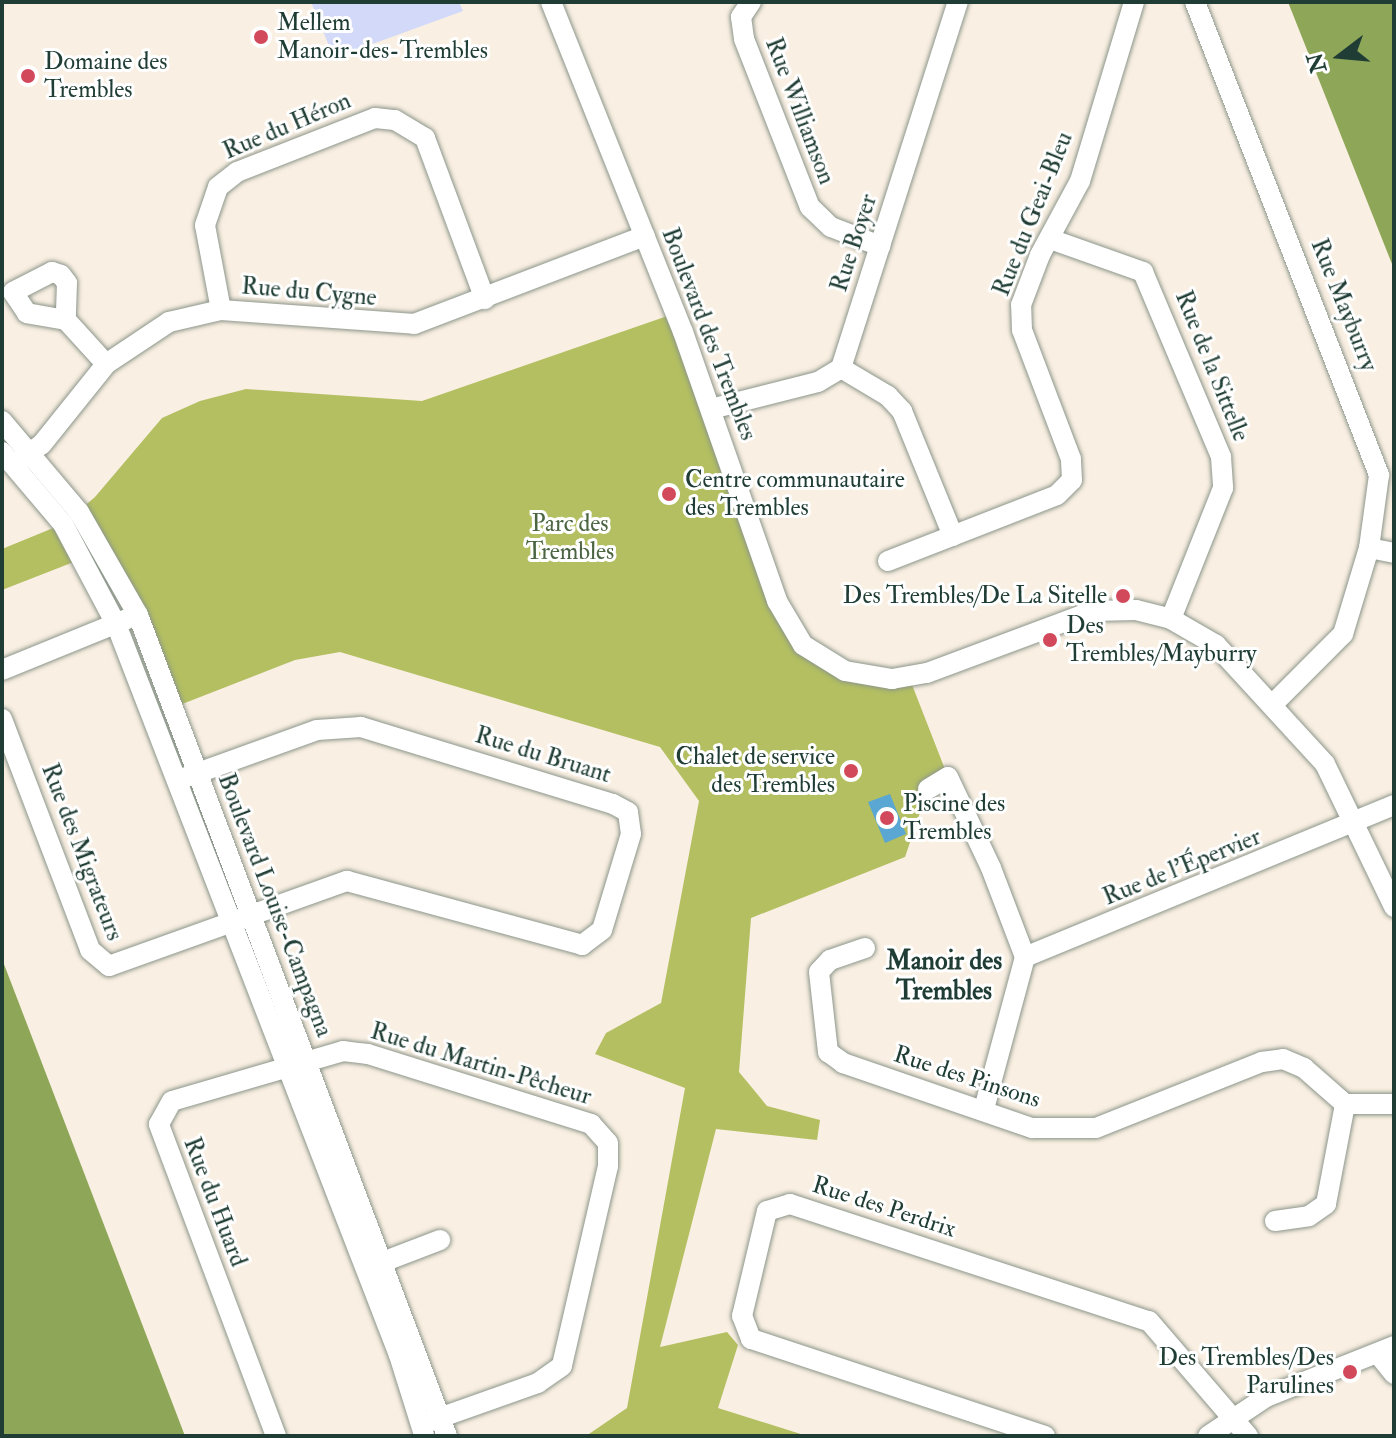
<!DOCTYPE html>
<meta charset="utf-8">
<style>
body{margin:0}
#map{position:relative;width:1396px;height:1438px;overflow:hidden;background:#f9efe2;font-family:"IM FELL Double Pica",serif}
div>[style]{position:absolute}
.built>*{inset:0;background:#d3d9f9}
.green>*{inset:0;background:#b3bf61}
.forest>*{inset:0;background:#8ea657}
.water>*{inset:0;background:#59a7d2}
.roads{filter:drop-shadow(0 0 2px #8c968b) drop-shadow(0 0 2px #8c968b)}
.minor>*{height:20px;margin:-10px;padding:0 10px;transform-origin:10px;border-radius:10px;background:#fff}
.dots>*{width:22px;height:22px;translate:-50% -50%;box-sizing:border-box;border:4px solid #fff;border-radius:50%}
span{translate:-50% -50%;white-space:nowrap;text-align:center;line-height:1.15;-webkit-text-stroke:6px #fff;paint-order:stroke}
.poi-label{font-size:24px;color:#1f3d34}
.left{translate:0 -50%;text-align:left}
.right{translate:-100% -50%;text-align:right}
.street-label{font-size:24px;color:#1f3d34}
.park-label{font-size:24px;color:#4b6442}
.neighbourhood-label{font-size:26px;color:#1f3d34;font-weight:700}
.frame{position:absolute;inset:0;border:4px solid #1f3d34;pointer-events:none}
.north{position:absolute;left:1300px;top:16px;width:80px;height:80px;-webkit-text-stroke:6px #fff;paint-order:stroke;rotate:254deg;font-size:22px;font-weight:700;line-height:32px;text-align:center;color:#1f3d34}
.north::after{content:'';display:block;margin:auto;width:28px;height:36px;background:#1f3d34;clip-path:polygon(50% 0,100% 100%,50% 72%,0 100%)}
</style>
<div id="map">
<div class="built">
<i style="clip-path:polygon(311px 2px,459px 2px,463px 11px,334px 58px)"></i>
</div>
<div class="green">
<i style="clip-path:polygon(676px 313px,753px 532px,816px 655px,909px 677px,948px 777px,928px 789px,905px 857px,751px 918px,739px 1072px,767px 1106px,820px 1120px,817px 1140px,716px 1129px,660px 1347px,727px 1332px,738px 1345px,718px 1408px,807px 1436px,586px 1436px,627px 1408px,685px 1088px,595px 1054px,606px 1033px,661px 1003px,699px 801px,660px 747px,340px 652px,295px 660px,172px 708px,102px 551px,2px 590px,2px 549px,63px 524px,95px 497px,162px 418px,200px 401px,246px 389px,422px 401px)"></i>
</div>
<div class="forest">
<i style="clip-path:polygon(1288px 2px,1394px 2px,1394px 269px)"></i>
<i style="clip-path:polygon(2px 959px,185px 1436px,2px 1436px)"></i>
</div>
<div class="water">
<i style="clip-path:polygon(890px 794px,906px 834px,885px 843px,868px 802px)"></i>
</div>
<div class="roads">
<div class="minor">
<i style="left:551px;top:2px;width:355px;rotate:68.2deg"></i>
<i style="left:683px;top:332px;width:285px;rotate:70.7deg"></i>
<i style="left:777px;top:601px;width:51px;rotate:59.4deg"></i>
<i style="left:803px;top:645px;width:49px;rotate:31.8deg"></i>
<i style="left:845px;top:671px;width:48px;rotate:9.7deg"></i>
<i style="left:892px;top:679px;width:36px;rotate:-10deg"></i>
<i style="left:927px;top:673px;width:177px;rotate:-20.5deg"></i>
<i style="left:1093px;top:611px;width:43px;rotate:-1.3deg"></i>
<i style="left:1136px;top:610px;width:36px;rotate:14deg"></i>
<i style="left:1171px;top:619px;width:52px;rotate:30deg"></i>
<i style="left:1216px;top:645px;width:161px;rotate:47.5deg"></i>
<i style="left:1325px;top:764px;width:159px;rotate:64.2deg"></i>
<i style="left:751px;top:2px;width:18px;rotate:124deg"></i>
<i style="left:741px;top:17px;width:22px;rotate:82deg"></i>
<i style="left:744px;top:39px;width:180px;rotate:68.6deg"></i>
<i style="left:810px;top:207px;width:29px;rotate:44deg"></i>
<i style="left:831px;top:227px;width:53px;rotate:21.2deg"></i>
<i style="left:1195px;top:2px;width:508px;rotate:68.74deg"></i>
<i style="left:1379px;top:475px;width:74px;rotate:97.8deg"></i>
<i style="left:1369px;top:548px;width:90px;rotate:106.8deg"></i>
<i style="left:1343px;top:634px;width:98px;rotate:135deg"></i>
<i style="left:1050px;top:239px;width:99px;rotate:19.5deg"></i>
<i style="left:1143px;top:272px;width:201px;rotate:67.1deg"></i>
<i style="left:1221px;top:457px;width:31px;rotate:86deg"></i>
<i style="left:1223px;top:488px;width:141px;rotate:111.7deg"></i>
<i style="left:221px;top:310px;width:86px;rotate:-100.7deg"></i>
<i style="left:205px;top:225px;width:40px;rotate:-71.1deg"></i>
<i style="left:218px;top:187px;width:24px;rotate:-38deg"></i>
<i style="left:237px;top:172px;width:148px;rotate:-21.4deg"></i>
<i style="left:375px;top:118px;width:20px;rotate:6deg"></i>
<i style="left:395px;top:120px;width:35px;rotate:31deg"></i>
<i style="left:425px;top:138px;width:172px;rotate:69.6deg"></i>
<i style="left:66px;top:320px;width:40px;rotate:-170deg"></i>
<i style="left:27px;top:313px;width:25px;rotate:-124deg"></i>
<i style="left:13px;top:292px;width:44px;rotate:-27.1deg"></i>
<i style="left:52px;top:272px;width:9px;rotate:18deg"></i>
<i style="left:61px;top:275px;width:10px;rotate:53deg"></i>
<i style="left:67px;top:283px;width:37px;rotate:92deg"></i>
<i style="left:66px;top:320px;width:59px;rotate:47.7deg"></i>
<i style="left:841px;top:368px;width:55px;rotate:30.8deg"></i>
<i style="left:888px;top:396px;width:21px;rotate:47deg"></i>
<i style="left:902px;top:411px;width:135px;rotate:67.8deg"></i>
<i style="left:711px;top:409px;width:110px;rotate:-14.2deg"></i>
<i style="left:818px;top:382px;width:27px;rotate:-31deg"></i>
<i style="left:841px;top:368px;width:384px;rotate:-72.3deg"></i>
<i style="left:2px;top:421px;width:119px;rotate:49.8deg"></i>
<i style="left:79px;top:512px;width:119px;rotate:60.2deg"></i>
<i style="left:138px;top:615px;width:877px;rotate:69.38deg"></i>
<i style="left:2px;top:452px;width:94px;rotate:49.7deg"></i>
<i style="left:63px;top:524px;width:113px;rotate:62.1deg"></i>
<i style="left:116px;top:624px;width:784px;rotate:68.84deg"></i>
<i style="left:399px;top:1355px;width:84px;rotate:72.6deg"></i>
<i style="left:20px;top:460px;width:27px;rotate:-36deg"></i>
<i style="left:42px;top:444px;width:102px;rotate:-51.3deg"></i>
<i style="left:106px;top:364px;width:76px;rotate:-33.7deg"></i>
<i style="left:169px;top:322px;width:53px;rotate:-13deg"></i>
<i style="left:221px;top:310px;width:194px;rotate:4.1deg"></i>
<i style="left:414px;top:324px;width:247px;rotate:-20.9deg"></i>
<i style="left:1369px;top:548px;width:25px;rotate:11deg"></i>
<i style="left:888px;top:561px;width:181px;rotate:-21.3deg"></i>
<i style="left:1057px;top:495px;width:21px;rotate:-45deg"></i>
<i style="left:1072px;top:480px;width:21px;rotate:-93deg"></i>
<i style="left:1071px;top:459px;width:138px;rotate:-110.8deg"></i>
<i style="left:1022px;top:330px;width:25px;rotate:-92deg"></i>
<i style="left:1021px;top:305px;width:53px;rotate:-69.2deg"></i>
<i style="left:1040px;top:255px;width:84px;rotate:-61.6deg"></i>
<i style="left:1080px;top:181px;width:187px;rotate:-73.2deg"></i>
<i style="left:2px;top:670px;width:135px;rotate:-22.2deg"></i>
<i style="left:2px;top:719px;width:247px;rotate:69.1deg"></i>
<i style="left:90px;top:950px;width:25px;rotate:40deg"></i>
<i style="left:109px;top:966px;width:253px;rotate:-19.7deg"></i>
<i style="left:347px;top:881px;width:244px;rotate:15.2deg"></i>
<i style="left:582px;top:945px;width:25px;rotate:-37deg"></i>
<i style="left:602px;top:930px;width:100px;rotate:-73.2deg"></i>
<i style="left:631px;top:834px;width:22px;rotate:-98deg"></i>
<i style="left:628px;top:812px;width:17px;rotate:-152deg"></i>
<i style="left:613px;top:804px;width:264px;rotate:-163deg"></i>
<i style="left:361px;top:727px;width:44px;rotate:176.1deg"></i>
<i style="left:317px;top:730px;width:148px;rotate:160.2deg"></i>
<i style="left:928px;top:789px;width:23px;rotate:-31deg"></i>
<i style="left:948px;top:777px;width:101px;rotate:64.7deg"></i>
<i style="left:991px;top:868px;width:95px;rotate:69.1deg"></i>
<i style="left:1025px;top:957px;width:157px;rotate:105.1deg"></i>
<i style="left:865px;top:948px;width:37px;rotate:161deg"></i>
<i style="left:830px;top:960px;width:16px;rotate:133deg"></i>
<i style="left:819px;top:972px;width:81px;rotate:83.6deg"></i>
<i style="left:828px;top:1052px;width:19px;rotate:36deg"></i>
<i style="left:843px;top:1063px;width:200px;rotate:19deg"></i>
<i style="left:1032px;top:1128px;width:64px"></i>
<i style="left:1096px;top:1128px;width:179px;rotate:-21.7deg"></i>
<i style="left:1262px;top:1062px;width:21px;rotate:-8deg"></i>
<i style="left:1283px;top:1059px;width:23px;rotate:23deg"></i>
<i style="left:1304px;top:1068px;width:55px;rotate:41.3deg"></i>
<i style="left:1345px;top:1104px;width:49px"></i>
<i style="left:1025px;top:957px;width:399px;rotate:-22.4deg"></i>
<i style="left:1275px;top:1221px;width:34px;rotate:-8deg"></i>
<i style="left:1309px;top:1216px;width:21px;rotate:-35deg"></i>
<i style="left:1326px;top:1204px;width:102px;rotate:-79.2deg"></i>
<i style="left:372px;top:1266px;width:73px;rotate:-20.9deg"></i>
<i style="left:1378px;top:1354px;width:26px;rotate:51deg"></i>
<i style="left:276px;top:1436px;width:333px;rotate:-110.6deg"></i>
<i style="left:159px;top:1124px;width:26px;rotate:-61deg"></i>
<i style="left:172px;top:1101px;width:178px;rotate:-16.3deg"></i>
<i style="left:343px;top:1051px;width:25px;rotate:7deg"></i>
<i style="left:368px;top:1054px;width:234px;rotate:17.4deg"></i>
<i style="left:591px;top:1124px;width:25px;rotate:48deg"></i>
<i style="left:608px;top:1143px;width:23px;rotate:90deg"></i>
<i style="left:608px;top:1166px;width:205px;rotate:103deg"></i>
<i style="left:562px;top:1366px;width:29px;rotate:145deg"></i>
<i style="left:538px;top:1383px;width:123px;rotate:160.5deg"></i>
<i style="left:1045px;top:1436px;width:310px;rotate:-161.7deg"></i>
<i style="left:751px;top:1339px;width:25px;rotate:-111deg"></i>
<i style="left:742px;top:1316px;width:108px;rotate:-76.6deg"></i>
<i style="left:767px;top:1211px;width:24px;rotate:-17deg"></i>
<i style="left:790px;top:1204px;width:378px;rotate:18.1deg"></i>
<i style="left:1149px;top:1321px;width:152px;rotate:49.3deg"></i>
<i style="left:1208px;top:1436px;width:70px;rotate:-33.9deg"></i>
<i style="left:1266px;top:1397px;width:138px;rotate:-21.7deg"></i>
</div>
</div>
<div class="dots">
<i style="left:261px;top:37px;background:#d1495b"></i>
<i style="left:28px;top:76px;background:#d1495b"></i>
<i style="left:669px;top:494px;background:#d1495b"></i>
<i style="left:1123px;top:596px;background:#d1495b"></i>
<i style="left:1050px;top:640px;background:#d1495b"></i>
<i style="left:851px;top:771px;background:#d1495b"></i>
<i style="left:887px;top:818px;background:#d1495b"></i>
<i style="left:1350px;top:1372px;background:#d1495b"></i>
</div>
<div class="poi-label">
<span class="left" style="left:277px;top:37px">Mellem<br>Manoir-des-Trembles</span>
<span class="left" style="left:44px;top:76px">Domaine des<br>Trembles</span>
<span class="left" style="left:685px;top:494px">Centre communautaire<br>des Trembles</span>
<span class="right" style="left:1107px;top:596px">Des Trembles/De La Sitelle</span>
<span class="left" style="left:1066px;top:640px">Des<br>Trembles/Mayburry</span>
<span class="right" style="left:835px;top:771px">Chalet de service<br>des Trembles</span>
<span class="left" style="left:903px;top:818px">Piscine des<br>Trembles</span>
<span class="right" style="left:1334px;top:1372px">Des Trembles/Des<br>Parulines</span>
</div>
<div class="street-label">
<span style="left:800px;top:111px;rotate:69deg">Rue Williamson</span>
<span style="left:287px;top:126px;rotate:-23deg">Rue du Héron</span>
<span style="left:1033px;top:214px;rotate:-68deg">Rue du Geai-Bleu</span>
<span style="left:854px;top:243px;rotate:-72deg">Rue Boyer</span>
<span style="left:309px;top:292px;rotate:5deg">Rue du Cygne</span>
<span style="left:1344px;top:305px;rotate:68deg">Rue Mayburry</span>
<span style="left:709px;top:334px;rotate:69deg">Boulevard des Trembles</span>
<span style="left:1212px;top:366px;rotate:68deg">Rue de la Sittelle</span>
<span style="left:543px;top:755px;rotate:17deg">Rue du Bruant</span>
<span style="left:82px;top:852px;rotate:69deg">Rue des Migrateurs</span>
<span style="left:1182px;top:867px;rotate:-22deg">Rue de l'Épervier</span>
<span style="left:275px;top:905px;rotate:69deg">Boulevard Louise-Campagna</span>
<span style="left:481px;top:1064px;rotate:17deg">Rue du Martin-Pêcheur</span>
<span style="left:967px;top:1077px;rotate:18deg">Rue des Pinsons</span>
<span style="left:215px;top:1202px;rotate:69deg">Rue du Huard</span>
<span style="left:884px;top:1207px;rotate:18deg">Rue des Perdrix</span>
</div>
<div class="park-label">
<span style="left:570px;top:538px">Parc des<br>Trembles</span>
</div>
<div class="neighbourhood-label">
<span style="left:944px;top:977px">Manoir des<br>Trembles</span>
</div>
<div class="frame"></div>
<div class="north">N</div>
</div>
